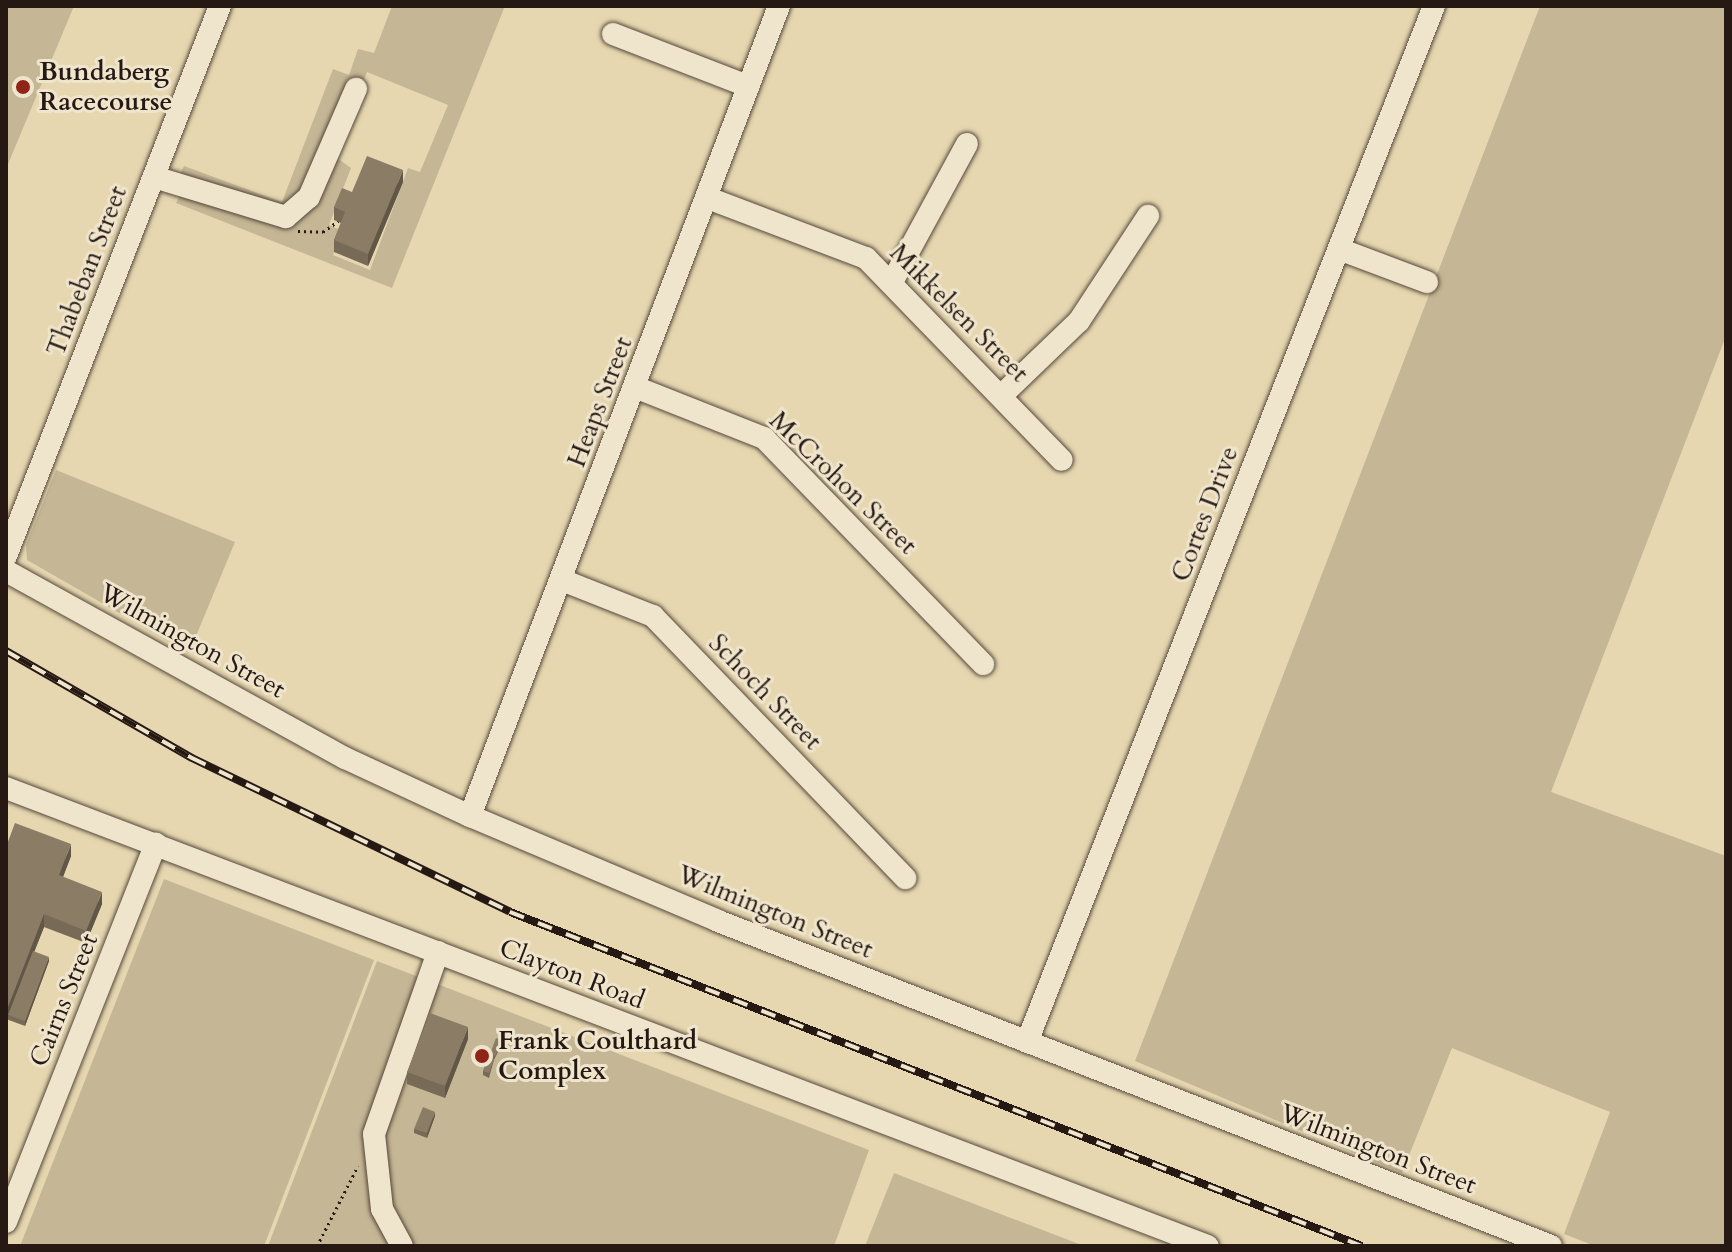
<!DOCTYPE html>
<style>
body{margin:0}
#map{position:relative;width:1732px;height:1252px;overflow:hidden;background:#e6d7b0;font-family:Cardo,serif}
div>[style]{position:absolute}
.green>*{inset:0;background:#c5b795}
.path>*{height:3px;margin-top:-1.5px;transform-origin:0;background:repeating-linear-gradient(90deg,#261914 0 2px,transparent 0 6px)}
.roads{filter:drop-shadow(0 0 2px #56483b) drop-shadow(0 0 2px #56483b)}
.minor>*{height:22px;margin:-11px;padding:0 11px;transform-origin:11px;border-radius:11px;background:#efe5cc}
.rail>*{height:8px;margin-top:-4px;transform-origin:0;background:repeating-linear-gradient(90deg,#efe5cc 0 15px,#261914 0 30px);box-sizing:border-box;border-block:2px solid #261914}
.wall>*{inset:0;background:#776b57}
.shaded-wall>*{inset:0;background:#615747}
.building>*{inset:0;background:#8a7c65}
.dots>*{width:22px;height:22px;translate:-50% -50%;box-sizing:border-box;border:4px solid #efe5cc;border-radius:50%}
span{translate:-50% -50%;white-space:nowrap;text-align:center;line-height:1.15;-webkit-text-stroke:6px #efe5cc;paint-order:stroke}
.poi-label{font-size:26px;color:#261914;font-weight:700}
.left{translate:0 -50%;text-align:left}
.street-label{font-size:26px;color:#261914}
.frame{position:absolute;inset:0;border:8px solid #261914;pointer-events:none}
</style>
<div id="map">
<div class="green">
<i style="clip-path:polygon(6px 6px,74px 6px,6px 169px)"></i>
<i style="clip-path:polygon(392px 6px,505px 6px,392px 288px,176px 203px,182px 191px,272px 223px,289px 221px,319px 198px,337px 158px,351px 168px,329px 225px,343px 231px,333px 255px,370px 270px,408px 168px,420px 172px,448px 105px,367px 72px,361px 88px,353px 86px,302px 200px,288px 211px,253px 207px,180px 175px,184px 166px,282px 202px,333px 69px,349px 75px,358px 49px,374px 53px)"></i>
<i style="clip-path:polygon(1540px 6px,1726px 6px,1726px 336px,1551px 792px,1726px 856px,1726px 1246px,1595px 1246px,1564px 1234px,1610px 1112px,1452px 1048px,1402px 1173px,1135px 1061px)"></i>
<i style="clip-path:polygon(56px 470px,235px 542px,189px 653px,27px 560px,26px 545px)"></i>
<i style="clip-path:polygon(164px 879px,374px 960px,264px 1246px,20px 1246px)"></i>
<i style="clip-path:polygon(377px 961px,869px 1150px,834px 1246px,268px 1246px)"></i>
<i style="clip-path:polygon(894px 1173px,1084px 1246px,865px 1246px)"></i>
</div>
<div class="path">
<i style="left:298px;top:231px;width:25px;rotate:2deg"></i>
<i style="left:323px;top:232px;width:19px;rotate:-36deg"></i>
<i style="left:317px;top:1246px;width:90px;rotate:-62.9deg"></i>
</div>
<div class="roads">
<div class="minor">
<i style="left:613px;top:34px;width:145px;rotate:21.1deg"></i>
<i style="left:154px;top:177px;width:138px;rotate:16.9deg"></i>
<i style="left:286px;top:217px;width:30px;rotate:-41deg"></i>
<i style="left:309px;top:197px;width:118px;rotate:-66.5deg"></i>
<i style="left:708px;top:198px;width:169px;rotate:20.8deg"></i>
<i style="left:866px;top:258px;width:281px;rotate:45.9deg"></i>
<i style="left:1339px;top:249px;width:94px;rotate:20.6deg"></i>
<i style="left:892px;top:282px;width:157px;rotate:-61.5deg"></i>
<i style="left:635px;top:387px;width:139px;rotate:21.6deg"></i>
<i style="left:764px;top:438px;width:315px;rotate:45.9deg"></i>
<i style="left:1002px;top:395px;width:107px;rotate:-43.9deg"></i>
<i style="left:1079px;top:321px;width:126px;rotate:-56.7deg"></i>
<i style="left:6px;top:556px;width:590px;rotate:-68.74deg"></i>
<i style="left:6px;top:571px;width:387px;rotate:28.9deg"></i>
<i style="left:345px;top:758px;width:138px;rotate:24.9deg"></i>
<i style="left:470px;top:816px;width:269px;rotate:22.9deg"></i>
<i style="left:718px;top:921px;width:894px;rotate:21.31deg"></i>
<i style="left:562px;top:580px;width:98px;rotate:21.6deg"></i>
<i style="left:653px;top:616px;width:364px;rotate:46.1deg"></i>
<i style="left:6px;top:788px;width:1286px;rotate:20.86deg"></i>
<i style="left:470px;top:816px;width:867px;rotate:-69.12deg"></i>
<i style="left:1027px;top:1042px;width:1113px;rotate:-68.55deg"></i>
<i style="left:6px;top:1222px;width:407px;rotate:-68.4deg"></i>
<i style="left:402px;top:1246px;width:42px;rotate:-118.4deg"></i>
<i style="left:382px;top:1209px;width:75px;rotate:-96.1deg"></i>
<i style="left:374px;top:1134px;width:193px;rotate:-70.6deg"></i>
</div>
</div>
<div class="rail">
<i style="left:6px;top:651px;width:215px;rotate:29.9deg"></i>
<i style="left:192px;top:758px;width:353px;rotate:25.8deg"></i>
<i style="left:510px;top:912px;width:915px;rotate:21.41deg"></i>
</div>
<div class="wall">
<i style="clip-path:polygon(403px 182px,368px 266px,334px 252px,334px 240px,341px 223px,334px 220px,334px 207px,352px 192px)"></i>
<i style="clip-path:polygon(6px 847px,71px 856px,63px 877px,102px 904px,86px 943px,44px 927px,34px 952px,49px 961px,25px 1026px,6px 1019px)"></i>
<i style="clip-path:polygon(468px 1039px,445px 1098px,407px 1084px,407px 1072px)"></i>
<i style="clip-path:polygon(502px 1044px,494px 1060px,489px 1078px,483px 1075px,483px 1071px,490px 1057px,490px 1054px)"></i>
<i style="clip-path:polygon(435px 1116px,427px 1138px,414px 1133px,414px 1129px)"></i>
</div>
<div class="shaded-wall">
<i style="clip-path:polygon(403px 170px,403px 182px,368px 266px,368px 254px)"></i>
<i style="clip-path:polygon(8px 819px,8px 831px,6px 837px,6px 825px)"></i>
<i style="clip-path:polygon(71px 844px,71px 856px,59px 887px,59px 875px)"></i>
<i style="clip-path:polygon(102px 892px,102px 904px,86px 943px,86px 931px)"></i>
<i style="clip-path:polygon(44px 914px,44px 927px,9px 1016px,8px 1015px,8px 1007px)"></i>
<i style="clip-path:polygon(49px 957px,49px 961px,25px 1026px,25px 1021px)"></i>
<i style="clip-path:polygon(468px 1027px,468px 1039px,445px 1098px,445px 1086px)"></i>
<i style="clip-path:polygon(435px 1112px,435px 1116px,427px 1138px,427px 1133px)"></i>
</div>
<div class="building">
<i style="clip-path:polygon(367px 156px,403px 170px,368px 254px,334px 240px,345px 212px,334px 207px,342px 188px,352px 192px)"></i>
<i style="clip-path:polygon(15px 823px,71px 844px,59px 875px,102px 892px,86px 931px,44px 914px,8px 1007px,6px 1007px,6px 847px)"></i>
<i style="clip-path:polygon(33px 951px,49px 957px,25px 1021px,8px 1015px)"></i>
<i style="clip-path:polygon(430px 1013px,468px 1027px,445px 1086px,407px 1072px)"></i>
<i style="clip-path:polygon(496px 1038px,502px 1040px,495px 1056px,490px 1054px)"></i>
<i style="clip-path:polygon(488px 1057px,494px 1059px,489px 1073px,483px 1071px)"></i>
<i style="clip-path:polygon(423px 1107px,435px 1112px,427px 1133px,414px 1129px)"></i>
</div>
<div class="dots">
<i style="left:23px;top:87px;background:#8f2418"></i>
<i style="left:482px;top:1056px;background:#8f2418"></i>
</div>
<div class="poi-label">
<span class="left" style="left:39px;top:87px">Bundaberg<br>Racecourse</span>
<span class="left" style="left:498px;top:1056px">Frank Coulthard<br>Complex</span>
</div>
<div class="street-label">
<span style="left:87px;top:271px;rotate:-69deg">Thabeban Street</span>
<span style="left:959px;top:313px;rotate:45deg">Mikkelsen Street</span>
<span style="left:600px;top:402px;rotate:-69deg">Heaps Street</span>
<span style="left:843px;top:483px;rotate:44deg">McCrohon Street</span>
<span style="left:1205px;top:514px;rotate:-69deg">Cortes Drive</span>
<span style="left:192px;top:641px;rotate:29deg">Wilmington Street</span>
<span style="left:765px;top:692px;rotate:46deg">Schoch Street</span>
<span style="left:775px;top:912px;rotate:22deg">Wilmington Street</span>
<span style="left:572px;top:974px;rotate:21deg">Clayton Road</span>
<span style="left:64px;top:1000px;rotate:-68deg">Cairns Street</span>
<span style="left:1378px;top:1149px;rotate:21deg">Wilmington Street</span>
</div>
<div class="frame"></div>
</div>
